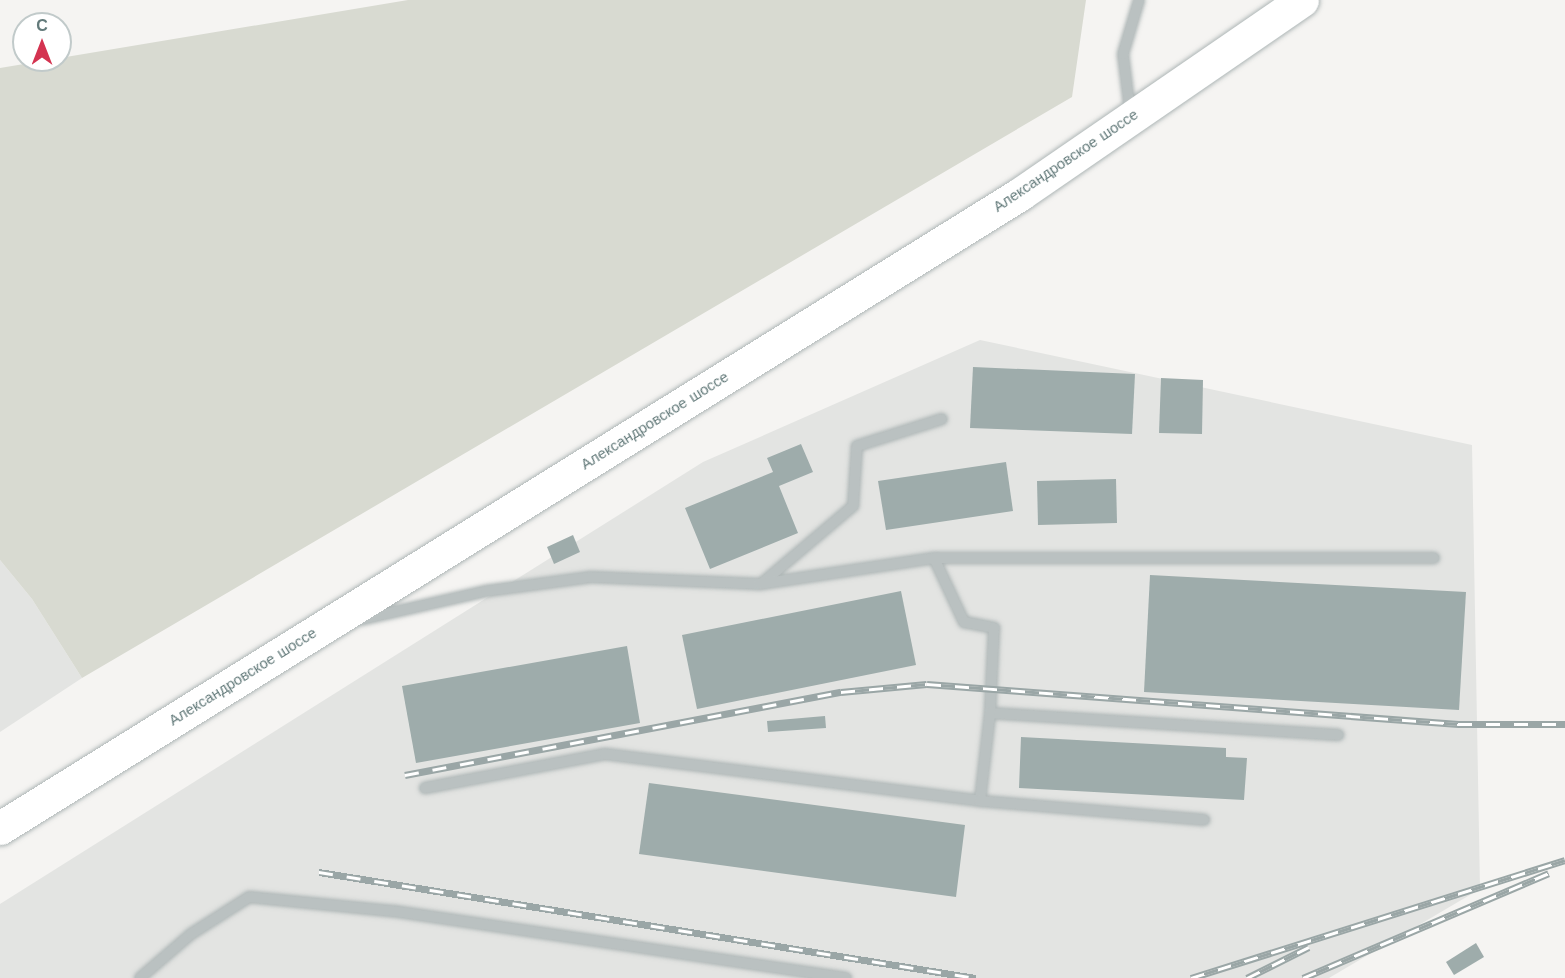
<!DOCTYPE html>
<meta charset="utf-8">
<style>
body{margin:0}
#map{position:relative;width:1565px;height:978px;overflow:hidden;background:#f5f4f2;font-family:"Work Sans",sans-serif}
div>[style]{position:absolute}
.built>*{inset:0;background:#e3e4e2}
.green>*{inset:0;background:#d8dad1}
.building>*{inset:0;background:#9eacab}
.roads{filter:drop-shadow(0 0 2px #aeb6b6) drop-shadow(0 0 2px #aeb6b6)}
.minor>*{height:10px;margin:-5px;padding:0 5px;transform-origin:5px;border-radius:5px;background:#bac1c1}
.major>*{height:33px;margin:-16.5px;padding:0 16.5px;transform-origin:16.5px;border-radius:16.5px;background:#fff}
.rail>*{height:7px;margin-top:-3.5px;transform-origin:0;background:repeating-linear-gradient(90deg,#fff 0 14px,#9aa6a6 0 28px);box-sizing:border-box;border-block:2px solid #9aa6a6}
span{translate:-50% -50%;white-space:nowrap;text-align:center;line-height:1.15;-webkit-text-stroke:6px #fff;paint-order:stroke}
.street-label{font-size:15px;color:#637a7a}
.north{position:absolute;left:12px;top:12px;width:60px;height:60px;box-sizing:border-box;background:#fff;border:2px solid #c1caca;border-radius:50%;rotate:0deg;font-size:16px;font-weight:700;line-height:24px;text-align:center;color:#637a7a}
.north::after{content:'';display:block;margin:auto;width:21px;height:27px;background:#d43350;clip-path:polygon(50% 0,100% 100%,50% 72%,0 100%)}
</style>
<div id="map">
<div class="built">
<i style="clip-path:polygon(980px 340px,1472px 445px,1480px 889px,1329px 978px,0 978px,0 904px,703px 462px)"></i>
<i style="clip-path:polygon(0 560px,32px 599px,82px 678px,0 732px)"></i>
</div>
<div class="green">
<i style="clip-path:polygon(408px 0,1086px 0,1072px 97px,82px 678px,32px 599px,0 560px,0 68px)"></i>
</div>
<div class="building">
<i style="clip-path:polygon(973px 367px,1135px 374px,1132px 434px,970px 428px)"></i>
<i style="clip-path:polygon(1161px 378px,1203px 380px,1202px 434px,1159px 433px)"></i>
<i style="clip-path:polygon(801px 444px,813px 472px,779px 486px,798px 533px,710px 569px,685px 508px,773px 472px,767px 458px)"></i>
<i style="clip-path:polygon(1006px 462px,1013px 511px,886px 530px,878px 481px)"></i>
<i style="clip-path:polygon(1116px 479px,1117px 523px,1038px 525px,1037px 481px)"></i>
<i style="clip-path:polygon(573px 535px,580px 552px,554px 564px,547px 547px)"></i>
<i style="clip-path:polygon(1150px 575px,1466px 592px,1459px 710px,1144px 692px)"></i>
<i style="clip-path:polygon(901px 591px,916px 665px,697px 709px,682px 635px)"></i>
<i style="clip-path:polygon(627px 646px,640px 723px,416px 763px,402px 686px)"></i>
<i style="clip-path:polygon(825px 716px,826px 728px,768px 732px,767px 721px)"></i>
<i style="clip-path:polygon(1021px 737px,1226px 748px,1226px 757px,1247px 758px,1244px 800px,1019px 788px)"></i>
<i style="clip-path:polygon(649px 783px,965px 825px,956px 897px,639px 854px)"></i>
<i style="clip-path:polygon(1476px 943px,1484px 957px,1454px 975px,1446px 962px)"></i>
</div>
<div class="roads">
<div class="minor">
<i style="left:1130px;top:111px;width:57px;rotate:-97deg"></i>
<i style="left:1123px;top:54px;width:56px;rotate:-73.5deg"></i>
<i style="left:934px;top:558px;width:71px;rotate:64.9deg"></i>
<i style="left:964px;top:622px;width:31px;rotate:11deg"></i>
<i style="left:994px;top:628px;width:85px;rotate:92.7deg"></i>
<i style="left:990px;top:713px;width:349px;rotate:3.6deg"></i>
<i style="left:761px;top:584px;width:121px;rotate:-40.3deg"></i>
<i style="left:853px;top:506px;width:60px;rotate:-86.2deg"></i>
<i style="left:857px;top:446px;width:89px;rotate:-17.6deg"></i>
<i style="left:355px;top:621px;width:134px;rotate:-12.9deg"></i>
<i style="left:486px;top:591px;width:106px;rotate:-7.6deg"></i>
<i style="left:591px;top:577px;width:169px;rotate:2.4deg"></i>
<i style="left:760px;top:584px;width:176px;rotate:-8.5deg"></i>
<i style="left:934px;top:558px;width:500px"></i>
<i style="left:425px;top:788px;width:183px;rotate:-10.7deg"></i>
<i style="left:605px;top:754px;width:378px;rotate:7.1deg"></i>
<i style="left:980px;top:801px;width:89px;rotate:-83.5deg"></i>
<i style="left:980px;top:801px;width:225px;rotate:4.8deg"></i>
<i style="left:140px;top:978px;width:67px;rotate:-40.8deg"></i>
<i style="left:191px;top:934px;width:69px;rotate:-32.5deg"></i>
<i style="left:249px;top:897px;width:145px;rotate:5.6deg"></i>
<i style="left:393px;top:911px;width:458px;rotate:8.4deg"></i>
</div>
<div class="major">
<i style="left:0;top:828px;width:1201px;rotate:-31.86deg"></i>
<i style="left:1020px;top:194px;width:342px;rotate:-34.5deg"></i>
</div>
</div>
<div class="rail">
<i style="left:405px;top:775px;width:444px;rotate:-10.8deg"></i>
<i style="left:841px;top:692px;width:86px;rotate:-5.3deg"></i>
<i style="left:927px;top:684px;width:533px;rotate:4.31deg"></i>
<i style="left:1458px;top:724px;width:107px"></i>
<i style="left:319px;top:872px;width:665px;rotate:9.17deg"></i>
<i style="left:1191px;top:978px;width:392px;rotate:-17.5deg"></i>
<i style="left:1247px;top:978px;width:69px;rotate:-26.6deg"></i>
<i style="left:1303px;top:978px;width:267px;rotate:-23.1deg"></i>
</div>
<div class="street-label">
<span style="left:1066px;top:161px;rotate:-34deg">Александровское шоссе</span>
<span style="left:655px;top:421px;rotate:-32deg">Александровское шоссе</span>
<span style="left:243px;top:677px;rotate:-32deg">Александровское шоссе</span>
</div>
<div class="north">С</div>
</div>
